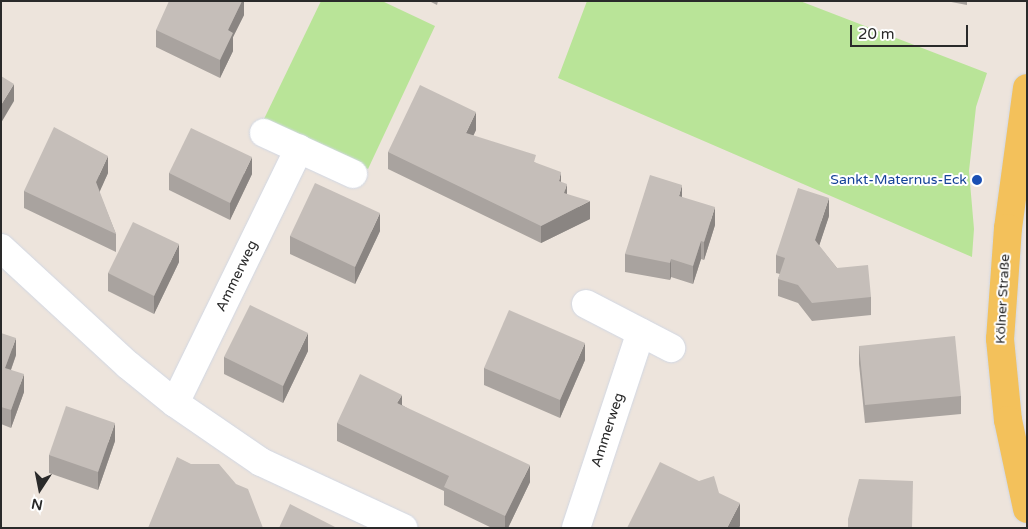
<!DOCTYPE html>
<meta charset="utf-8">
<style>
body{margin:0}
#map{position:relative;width:1028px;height:529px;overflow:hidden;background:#ede4dc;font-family:"Varela Round",sans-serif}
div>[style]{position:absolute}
.green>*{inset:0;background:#b9e498}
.roads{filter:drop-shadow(0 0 1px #d1d7e3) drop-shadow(0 0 1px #d1d7e3)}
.minor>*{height:28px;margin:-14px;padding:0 14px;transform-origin:14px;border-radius:14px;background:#fff}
.major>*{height:28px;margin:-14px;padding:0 14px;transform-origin:14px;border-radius:14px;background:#f3c15b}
.wall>*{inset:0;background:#a9a39f}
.shaded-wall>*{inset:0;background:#8a8582}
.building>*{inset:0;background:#c5beb9}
.dots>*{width:14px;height:14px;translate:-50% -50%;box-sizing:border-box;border:2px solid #fff;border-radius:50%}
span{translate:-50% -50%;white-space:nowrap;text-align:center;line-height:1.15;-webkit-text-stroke:4px #fff;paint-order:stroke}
.transit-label{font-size:14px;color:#164399}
.right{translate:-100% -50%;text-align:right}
.street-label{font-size:14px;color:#2a2a2a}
.frame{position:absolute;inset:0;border:2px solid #2a2a2a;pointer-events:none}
.north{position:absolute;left:15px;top:464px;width:50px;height:50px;-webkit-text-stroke:4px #fff;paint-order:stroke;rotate:191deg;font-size:14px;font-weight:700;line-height:20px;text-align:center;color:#2a2a2a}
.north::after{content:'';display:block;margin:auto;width:18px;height:22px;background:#2a2a2a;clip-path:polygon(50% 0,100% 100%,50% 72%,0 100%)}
.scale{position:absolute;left:850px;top:25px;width:118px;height:22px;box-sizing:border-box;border:2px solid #2a2a2a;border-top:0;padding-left:6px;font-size:15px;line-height:18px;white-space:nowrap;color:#2a2a2a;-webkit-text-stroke:4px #fff;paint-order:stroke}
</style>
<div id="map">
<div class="green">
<i style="clip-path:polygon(321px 1px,382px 1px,435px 26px,368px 169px,264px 119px)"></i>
<i style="clip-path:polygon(587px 1px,800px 1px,987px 73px,976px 107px,969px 171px,974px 229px,972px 257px,558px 78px)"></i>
</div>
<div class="roads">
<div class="minor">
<i style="left:264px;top:133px;width:98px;rotate:24.7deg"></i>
<i style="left:1px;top:248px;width:173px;rotate:42.7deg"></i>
<i style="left:128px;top:365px;width:60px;rotate:39deg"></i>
<i style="left:175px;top:403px;width:104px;rotate:34.5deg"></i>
<i style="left:261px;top:462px;width:157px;rotate:24.9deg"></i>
<i style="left:586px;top:304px;width:96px;rotate:27.4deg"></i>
<i style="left:175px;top:403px;width:283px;rotate:-64deg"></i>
<i style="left:576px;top:528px;width:206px;rotate:-71.7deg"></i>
</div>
<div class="major">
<i style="left:1027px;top:88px;width:141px;rotate:97.7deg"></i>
<i style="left:1008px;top:228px;width:111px;rotate:94.1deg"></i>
<i style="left:1000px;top:339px;width:81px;rotate:84.4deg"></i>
<i style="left:1008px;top:420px;width:91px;rotate:77.9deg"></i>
</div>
</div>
<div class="wall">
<i style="clip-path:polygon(244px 1px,244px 15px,233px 37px,233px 51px,220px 78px,156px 47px,156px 30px)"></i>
<i style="clip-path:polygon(429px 1px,438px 1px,437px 5px)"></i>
<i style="clip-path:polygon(946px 1px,967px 1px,967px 5px)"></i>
<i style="clip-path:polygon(476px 130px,473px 136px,536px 163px,561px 182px,567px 194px,590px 219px,541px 243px,388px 169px,388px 152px)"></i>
<i style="clip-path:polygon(108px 173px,99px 192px,116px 234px,116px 252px,24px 208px,24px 191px)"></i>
<i style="clip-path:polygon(169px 173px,252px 174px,230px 220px,169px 190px)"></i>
<i style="clip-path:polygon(682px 197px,715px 225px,704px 260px,701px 259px,693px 284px,671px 277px,670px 280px,625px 272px,625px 254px)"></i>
<i style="clip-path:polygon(829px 216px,819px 246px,837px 268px,871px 297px,871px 315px,812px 321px,798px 303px,778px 296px,778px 279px,780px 274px,776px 273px,776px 255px)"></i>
<i style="clip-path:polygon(380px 231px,355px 284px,290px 254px,290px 236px)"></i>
<i style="clip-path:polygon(179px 262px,154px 314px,108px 291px,108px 273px)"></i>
<i style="clip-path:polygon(1px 333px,16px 355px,11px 370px,24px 392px,11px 428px,1px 424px)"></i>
<i style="clip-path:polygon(859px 346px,961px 396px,961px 414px,865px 423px,859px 364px)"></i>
<i style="clip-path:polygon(308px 351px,283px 403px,224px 374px,224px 357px)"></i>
<i style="clip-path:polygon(585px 360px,560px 418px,484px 385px,484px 368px)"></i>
<i style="clip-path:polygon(402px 405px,530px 482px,508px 528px,492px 528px,444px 505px,444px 491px,337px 441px,337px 423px)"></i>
<i style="clip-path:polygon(115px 441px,98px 490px,49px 473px,49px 455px)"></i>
</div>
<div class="shaded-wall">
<i style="clip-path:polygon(242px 1px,244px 1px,244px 15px,233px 37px,233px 51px,220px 78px,220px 60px,228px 30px)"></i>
<i style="clip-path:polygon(14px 84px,14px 101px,1px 123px,1px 105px)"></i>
<i style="clip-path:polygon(476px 112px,476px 130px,466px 151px,466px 133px)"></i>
<i style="clip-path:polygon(108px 156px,108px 173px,96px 200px,96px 182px)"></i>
<i style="clip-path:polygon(252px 157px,252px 174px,230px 220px,230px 203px)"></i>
<i style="clip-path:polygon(561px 172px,561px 189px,559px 181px)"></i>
<i style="clip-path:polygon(567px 184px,567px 202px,564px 193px)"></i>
<i style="clip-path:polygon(682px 185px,682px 203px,679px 196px)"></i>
<i style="clip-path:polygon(829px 198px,829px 216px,815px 258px,815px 240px)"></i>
<i style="clip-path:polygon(590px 201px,590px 219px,541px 243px,541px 226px)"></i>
<i style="clip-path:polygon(715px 207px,715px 225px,704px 260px,704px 242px)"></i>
<i style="clip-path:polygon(380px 213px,380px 231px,355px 284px,355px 267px)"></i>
<i style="clip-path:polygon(701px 241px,701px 259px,693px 284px,693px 266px)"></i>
<i style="clip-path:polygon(179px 244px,179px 262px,154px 314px,154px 296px)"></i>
<i style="clip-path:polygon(671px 259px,671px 277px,670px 280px,670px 263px)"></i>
<i style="clip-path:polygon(308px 333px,308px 351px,283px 403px,283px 386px)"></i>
<i style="clip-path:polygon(16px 338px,16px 355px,5px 386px,5px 368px)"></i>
<i style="clip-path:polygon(585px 343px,585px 360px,560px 418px,560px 400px)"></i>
<i style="clip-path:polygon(24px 374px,24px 392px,11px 428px,11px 410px)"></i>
<i style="clip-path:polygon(402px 395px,402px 412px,397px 403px)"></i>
<i style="clip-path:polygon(115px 423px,115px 441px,98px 490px,98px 472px)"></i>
<i style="clip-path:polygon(530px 465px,530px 482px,508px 528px,505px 528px,505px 516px)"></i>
<i style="clip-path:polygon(740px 503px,740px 526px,739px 528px,727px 528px)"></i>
</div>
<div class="building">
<i style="clip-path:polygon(169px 1px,242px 1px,228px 30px,233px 33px,220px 60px,156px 30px)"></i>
<i style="clip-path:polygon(1px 76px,14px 84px,1px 105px)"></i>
<i style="clip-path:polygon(420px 85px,476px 112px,466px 133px,536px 155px,534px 162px,561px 172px,559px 181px,567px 184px,564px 193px,590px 201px,541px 226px,388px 152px)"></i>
<i style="clip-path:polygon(54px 127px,108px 156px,96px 182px,116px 234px,24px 191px)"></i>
<i style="clip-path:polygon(191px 128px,252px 157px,230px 203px,169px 173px)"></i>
<i style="clip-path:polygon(650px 175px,682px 185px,679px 196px,715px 207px,704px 242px,701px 241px,693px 266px,671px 259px,670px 263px,625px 254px)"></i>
<i style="clip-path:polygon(315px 183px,380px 213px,355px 267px,290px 236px)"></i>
<i style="clip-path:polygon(798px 188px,829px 198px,815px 240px,837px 268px,868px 265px,871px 297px,812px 303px,798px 285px,778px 279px,785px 258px,776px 255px)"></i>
<i style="clip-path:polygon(133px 222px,179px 244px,154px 296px,108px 273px)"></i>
<i style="clip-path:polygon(250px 305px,308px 333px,283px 386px,224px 357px)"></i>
<i style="clip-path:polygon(509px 310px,585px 343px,560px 400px,484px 368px)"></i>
<i style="clip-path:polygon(1px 333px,16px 338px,5px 368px,24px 374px,11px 410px,1px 407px)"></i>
<i style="clip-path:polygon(955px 336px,961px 396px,865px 405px,859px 346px)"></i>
<i style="clip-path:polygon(360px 374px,402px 395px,397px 403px,530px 465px,505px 516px,444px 487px,449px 476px,337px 423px)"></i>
<i style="clip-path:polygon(66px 406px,115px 423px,98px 472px,49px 455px)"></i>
<i style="clip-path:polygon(177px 457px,191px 464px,219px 464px,236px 484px,248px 489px,263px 528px,148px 528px)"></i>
<i style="clip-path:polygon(660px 462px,699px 481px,714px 476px,719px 493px,740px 503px,727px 528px,627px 528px)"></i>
<i style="clip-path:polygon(859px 479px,913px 481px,912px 528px,848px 528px,848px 519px)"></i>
<i style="clip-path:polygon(290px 504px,337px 528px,279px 528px)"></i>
</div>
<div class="dots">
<i style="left:977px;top:180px;background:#1a4fb4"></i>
</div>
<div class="transit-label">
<span class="right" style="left:967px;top:180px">Sankt-Maternus-Eck</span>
</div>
<div class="street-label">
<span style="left:237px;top:276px;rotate:-64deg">Ammerweg</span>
<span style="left:1003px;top:299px;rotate:-87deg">Kölner Straße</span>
<span style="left:608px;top:430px;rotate:-72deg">Ammerweg</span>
</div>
<div class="frame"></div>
<div class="north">N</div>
<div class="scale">20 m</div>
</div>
